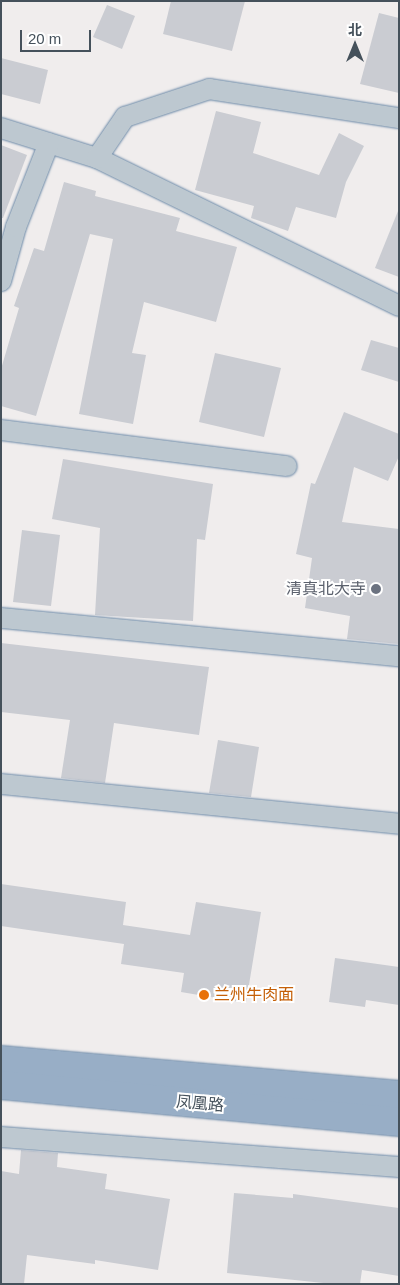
<!DOCTYPE html>
<meta charset="utf-8">
<style>
body{margin:0}
#map{position:relative;width:400px;height:1285px;overflow:hidden;background:#f0eded;font-family:Arial,"Noto Sans SC",sans-serif}
div>[style]{position:absolute}
.building>*{inset:0;background:#caccd2}
.roads{filter:drop-shadow(0 0 1px #6e8ba9) drop-shadow(0 0 1px #6e8ba9)}
.minor>*{height:20px;margin:-10px;padding:0 10px;transform-origin:10px;border-radius:10px;background:#bdc8d0}
.trunk>*{height:28px;margin:-14px;padding:0 14px;transform-origin:14px;border-radius:14px;background:#98aec6}
.dots>*{width:14px;height:14px;translate:-50% -50%;box-sizing:border-box;border:2px solid #fff;border-radius:50%}
span{translate:-50% -50%;white-space:nowrap;text-align:center;line-height:1.15;-webkit-text-stroke:4px #fff;paint-order:stroke}
.worship-label{font-size:16px;color:#5b616d}
.right{translate:-100% -50%;text-align:right}
.food-label{font-size:16px;color:#c56008}
.left{translate:0 -50%;text-align:left}
.street-label{font-size:16px;color:#45515b}
.frame{position:absolute;inset:0;border:2px solid #45515b;pointer-events:none}
.north{position:absolute;left:330px;top:20px;width:50px;height:50px;-webkit-text-stroke:4px #fff;paint-order:stroke;rotate:0deg;font-size:14px;font-weight:700;line-height:20px;text-align:center;color:#45515b}
.north::after{content:'';display:block;margin:auto;width:18px;height:22px;background:#45515b;clip-path:polygon(50% 0,100% 100%,50% 72%,0 100%)}
.scale{position:absolute;left:20px;top:30px;width:71px;height:22px;box-sizing:border-box;border:2px solid #45515b;border-top:0;padding-left:6px;font-size:15px;line-height:18px;white-space:nowrap;color:#45515b;-webkit-text-stroke:4px #fff;paint-order:stroke}
</style>
<div id="map">
<div class="building">
<i style="clip-path:polygon(171px 1px,245px 1px,232px 51px,163px 34px)"></i>
<i style="clip-path:polygon(107px 5px,135px 16px,122px 49px,93px 37px)"></i>
<i style="clip-path:polygon(379px 13px,399px 18px,399px 93px,360px 84px)"></i>
<i style="clip-path:polygon(1px 58px,48px 70px,40px 104px,1px 94px)"></i>
<i style="clip-path:polygon(216px 111px,261px 122px,253px 153px,319px 175px,339px 133px,364px 146px,346px 182px,336px 218px,296px 207px,288px 231px,251px 218px,254px 206px,195px 190px)"></i>
<i style="clip-path:polygon(1px 145px,27px 155px,3px 218px,1px 218px)"></i>
<i style="clip-path:polygon(64px 182px,96px 191px,95px 196px,180px 218px,176px 231px,237px 247px,216px 322px,144px 302px,132px 353px,146px 355px,133px 424px,79px 414px,113px 239px,90px 234px,36px 416px,1px 406px,1px 369px,19px 308px,14px 306px,34px 248px,44px 251px)"></i>
<i style="clip-path:polygon(398px 211px,399px 211px,399px 277px,375px 268px)"></i>
<i style="clip-path:polygon(371px 340px,399px 348px,399px 382px,361px 370px)"></i>
<i style="clip-path:polygon(215px 353px,281px 368px,264px 437px,199px 422px)"></i>
<i style="clip-path:polygon(344px 412px,399px 434px,399px 456px,388px 481px,354px 467px,342px 522px,399px 529px,399px 644px,347px 639px,350px 616px,305px 608px,312px 558px,296px 554px,311px 483px,315px 484px)"></i>
<i style="clip-path:polygon(63px 459px,213px 484px,205px 540px,197px 539px,193px 621px,95px 615px,100px 528px,52px 519px)"></i>
<i style="clip-path:polygon(22px 530px,60px 535px,51px 606px,13px 602px)"></i>
<i style="clip-path:polygon(1px 643px,209px 667px,199px 735px,114px 723px,105px 783px,61px 778px,70px 720px,1px 712px)"></i>
<i style="clip-path:polygon(218px 740px,259px 747px,251px 797px,209px 793px)"></i>
<i style="clip-path:polygon(1px 884px,126px 902px,123px 925px,190px 935px,196px 902px,261px 912px,246px 1003px,181px 992px,184px 973px,121px 964px,124px 944px,1px 926px)"></i>
<i style="clip-path:polygon(335px 958px,399px 967px,399px 1005px,366px 1000px,365px 1007px,329px 1002px)"></i>
<i style="clip-path:polygon(21px 1150px,58px 1153px,57px 1167px,107px 1174px,105px 1189px,170px 1199px,158px 1270px,95px 1260px,95px 1264px,27px 1255px,24px 1284px,1px 1284px,1px 1171px,19px 1174px)"></i>
<i style="clip-path:polygon(234px 1193px,293px 1198px,293px 1194px,399px 1208px,399px 1276px,362px 1270px,360px 1284px,333px 1284px,227px 1273px)"></i>
</div>
<div class="roads">
<div class="minor">
<i style="left:1px;top:128px;width:101px;rotate:17.4deg"></i>
<i style="left:97px;top:158px;width:336px;rotate:26.1deg"></i>
<i style="left:97px;top:158px;width:50px;rotate:-55.7deg"></i>
<i style="left:125px;top:117px;width:89px;rotate:-18.4deg"></i>
<i style="left:209px;top:89px;width:192px;rotate:8.7deg"></i>
<i style="left:1px;top:281px;width:56px;rotate:-74.5deg"></i>
<i style="left:16px;top:227px;width:90px;rotate:-68.6deg"></i>
<i style="left:1px;top:430px;width:288px;rotate:7.2deg"></i>
<i style="left:1px;top:618px;width:400px;rotate:5.5deg"></i>
<i style="left:1px;top:784px;width:400px;rotate:5.7deg"></i>
<i style="left:1px;top:1137px;width:399px;rotate:4.3deg"></i>
</div>
<div class="trunk">
<i style="left:1px;top:1060px;width:400px;rotate:5deg"></i>
<i style="left:1px;top:1085px;width:400px;rotate:5.3deg"></i>
</div>
</div>
<div class="dots">
<i style="left:376px;top:589px;background:#6b7280"></i>
<i style="left:204px;top:995px;background:#e8710a"></i>
</div>
<div class="worship-label">
<span class="right" style="left:366px;top:589px">清真北大寺</span>
</div>
<div class="food-label">
<span class="left" style="left:214px;top:995px">兰州牛肉面</span>
</div>
<div class="street-label">
<span style="left:200px;top:1104px;rotate:5deg">凤凰路</span>
</div>
<div class="frame"></div>
<div class="north">北</div>
<div class="scale">20 m</div>
</div>
